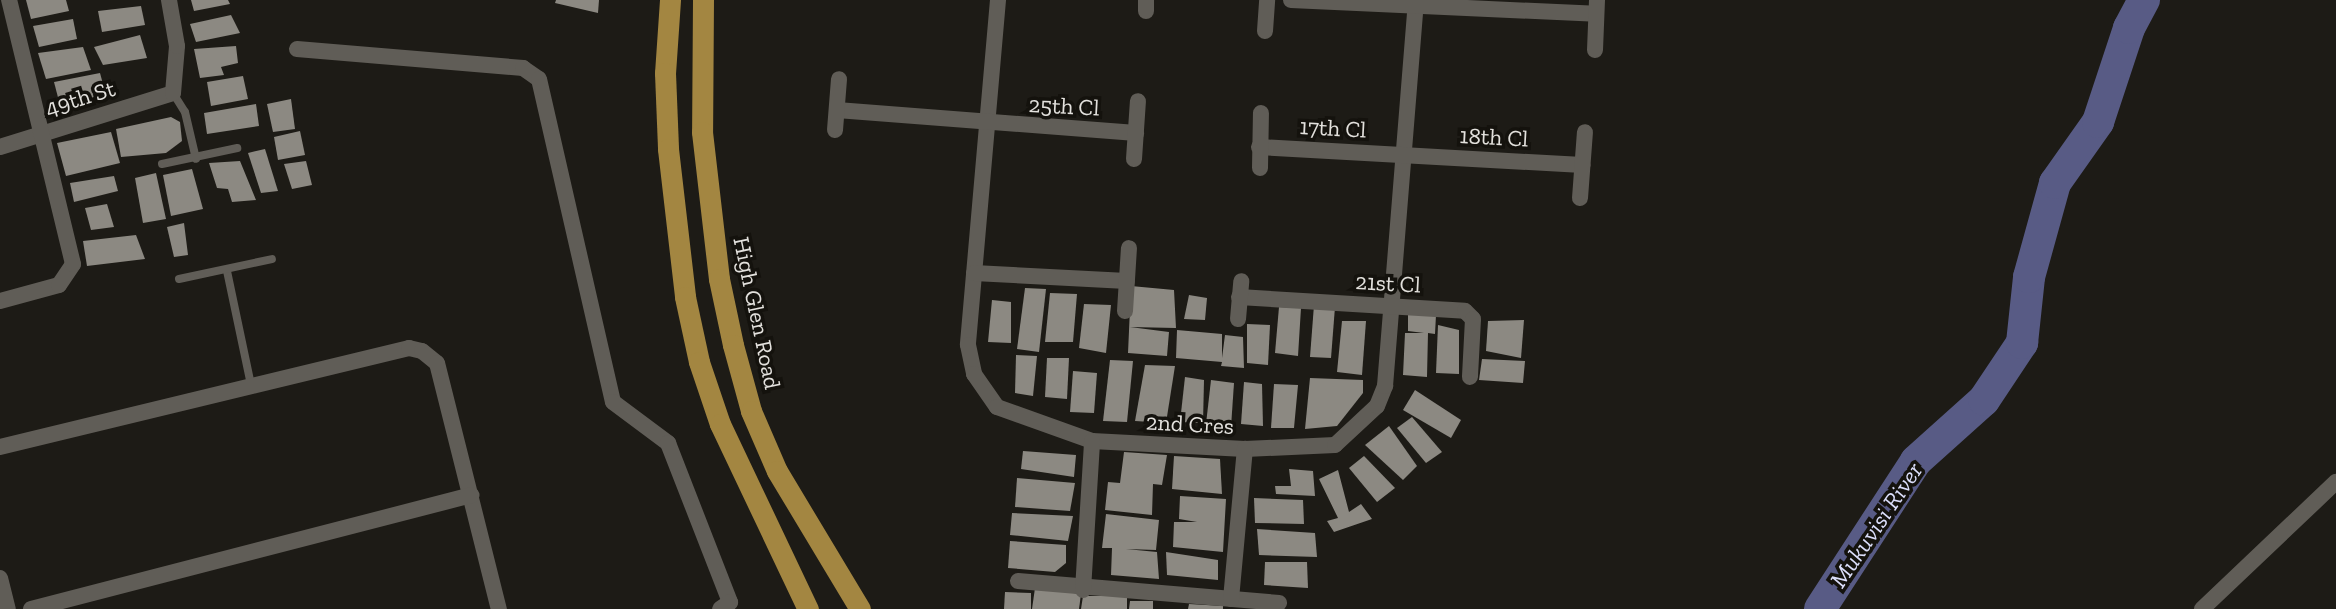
<!DOCTYPE html>
<style>
body{margin:0}
#map{position:relative;width:2336px;height:609px;overflow:hidden;background:#1d1b16;font-family:"Zilla Slab",serif}
div>[style]{position:absolute}
.river>*{height:32px;margin:-16px;padding:0 16px;transform-origin:16px;border-radius:16px;background:#585b85}
.building>*{inset:0;background:#8c8982}
.lane>*{height:8px;margin:-4px;padding:0 4px;transform-origin:4px;border-radius:4px;background:#605d57}
.street>*{height:16px;margin:-8px;padding:0 8px;transform-origin:8px;border-radius:8px;background:#605d57}
.primary>*{height:21px;margin:-10.5px;padding:0 10.5px;transform-origin:10.5px;border-radius:10.5px;background:#a38641}
span{translate:-50% -50%;white-space:nowrap;text-align:center;line-height:1.15;-webkit-text-stroke:7px #14120d;paint-order:stroke}
.street-label{font-size:23px;color:#e3e1dd}
.water-label{font-size:24px;color:#dbdefa;font-style:italic}
</style>
<div id="map">
<div class="river">
<i style="left:1820px;top:609px;width:176px;rotate:-57deg"></i>
<i style="left:1916px;top:461px;width:91px;rotate:-41.9deg"></i>
<i style="left:1984px;top:400px;width:69px;rotate:-56.3deg"></i>
<i style="left:2022px;top:343px;width:66px;rotate:-83.9deg"></i>
<i style="left:2029px;top:277px;width:98px;rotate:-74.5deg"></i>
<i style="left:2055px;top:183px;width:75px;rotate:-54.8deg"></i>
<i style="left:2098px;top:122px;width:99px;rotate:-71.7deg"></i>
<i style="left:2129px;top:28px;width:32px;rotate:-62deg"></i>
</div>
<div class="building">
<i style="clip-path:polygon(26px 0,66px 0,69px 11px,31px 19px)"></i>
<i style="clip-path:polygon(191px 0,228px 0,230px 4px,194px 11px)"></i>
<i style="clip-path:polygon(556px 0,599px 0,598px 13px,555px 3px)"></i>
<i style="clip-path:polygon(141px 6px,145px 25px,102px 32px,98px 11px)"></i>
<i style="clip-path:polygon(231px 15px,240px 33px,196px 42px,190px 24px)"></i>
<i style="clip-path:polygon(73px 19px,77px 39px,39px 47px,33px 26px)"></i>
<i style="clip-path:polygon(140px 35px,147px 58px,103px 65px,94px 47px)"></i>
<i style="clip-path:polygon(236px 46px,238px 63px,221px 67px,224px 75px,200px 78px,194px 49px)"></i>
<i style="clip-path:polygon(83px 47px,91px 70px,46px 79px,38px 53px)"></i>
<i style="clip-path:polygon(100px 73px,107px 99px,61px 109px,54px 82px)"></i>
<i style="clip-path:polygon(243px 76px,248px 99px,211px 106px,207px 82px)"></i>
<i style="clip-path:polygon(291px 99px,295px 129px,273px 132px,267px 104px)"></i>
<i style="clip-path:polygon(256px 104px,259px 126px,207px 134px,204px 113px)"></i>
<i style="clip-path:polygon(171px 117px,180px 122px,182px 141px,166px 153px,121px 157px,116px 129px)"></i>
<i style="clip-path:polygon(300px 131px,305px 155px,278px 160px,274px 137px)"></i>
<i style="clip-path:polygon(111px 132px,120px 163px,66px 176px,57px 143px)"></i>
<i style="clip-path:polygon(265px 149px,278px 191px,261px 193px,248px 153px)"></i>
<i style="clip-path:polygon(240px 161px,256px 200px,232px 202px,228px 189px,217px 188px,209px 163px)"></i>
<i style="clip-path:polygon(306px 161px,312px 185px,292px 189px,284px 164px)"></i>
<i style="clip-path:polygon(192px 169px,203px 209px,171px 216px,163px 175px)"></i>
<i style="clip-path:polygon(156px 173px,166px 219px,143px 223px,135px 178px)"></i>
<i style="clip-path:polygon(114px 176px,118px 191px,74px 202px,70px 183px)"></i>
<i style="clip-path:polygon(107px 204px,114px 227px,91px 230px,85px 208px)"></i>
<i style="clip-path:polygon(184px 223px,188px 255px,174px 257px,167px 227px)"></i>
<i style="clip-path:polygon(136px 235px,145px 259px,87px 266px,83px 241px)"></i>
<i style="clip-path:polygon(1131px 286px,1174px 290px,1176px 328px,1130px 327px,1169px 332px,1167px 356px,1128px 353px)"></i>
<i style="clip-path:polygon(1025px 288px,1046px 289px,1039px 352px,1017px 349px)"></i>
<i style="clip-path:polygon(1050px 293px,1077px 294px,1073px 342px,1045px 342px)"></i>
<i style="clip-path:polygon(1189px 295px,1207px 298px,1205px 320px,1184px 319px)"></i>
<i style="clip-path:polygon(992px 300px,1011px 302px,1011px 343px,988px 342px)"></i>
<i style="clip-path:polygon(1084px 304px,1111px 305px,1106px 353px,1079px 348px)"></i>
<i style="clip-path:polygon(1314px 305px,1335px 307px,1331px 358px,1310px 357px)"></i>
<i style="clip-path:polygon(1279px 307px,1301px 308px,1298px 356px,1275px 353px)"></i>
<i style="clip-path:polygon(1408px 312px,1436px 315px,1435px 334px,1428px 333px,1427px 377px,1403px 375px,1405px 333px,1424px 333px,1408px 331px)"></i>
<i style="clip-path:polygon(1524px 320px,1521px 358px,1486px 351px,1488px 321px)"></i>
<i style="clip-path:polygon(1342px 321px,1366px 321px,1362px 375px,1337px 372px)"></i>
<i style="clip-path:polygon(1247px 324px,1270px 325px,1268px 365px,1247px 363px)"></i>
<i style="clip-path:polygon(1438px 325px,1459px 330px,1459px 374px,1436px 373px)"></i>
<i style="clip-path:polygon(1177px 330px,1222px 334px,1222px 358px,1225px 335px,1243px 337px,1244px 368px,1221px 366px,1222px 362px,1176px 358px)"></i>
<i style="clip-path:polygon(1016px 355px,1037px 356px,1033px 396px,1015px 393px)"></i>
<i style="clip-path:polygon(1047px 358px,1069px 358px,1067px 399px,1045px 397px)"></i>
<i style="clip-path:polygon(1482px 359px,1525px 361px,1523px 383px,1479px 380px)"></i>
<i style="clip-path:polygon(1110px 360px,1133px 361px,1127px 422px,1103px 421px)"></i>
<i style="clip-path:polygon(1145px 365px,1175px 366px,1166px 423px,1135px 421px)"></i>
<i style="clip-path:polygon(1073px 371px,1097px 373px,1094px 413px,1070px 412px)"></i>
<i style="clip-path:polygon(1185px 377px,1204px 380px,1203px 423px,1180px 422px)"></i>
<i style="clip-path:polygon(1310px 378px,1363px 380px,1363px 393px,1337px 426px,1305px 429px)"></i>
<i style="clip-path:polygon(1211px 380px,1234px 383px,1231px 427px,1206px 424px)"></i>
<i style="clip-path:polygon(1244px 382px,1262px 384px,1263px 426px,1241px 424px)"></i>
<i style="clip-path:polygon(1274px 384px,1298px 385px,1294px 428px,1271px 428px)"></i>
<i style="clip-path:polygon(1415px 390px,1461px 420px,1451px 438px,1403px 410px)"></i>
<i style="clip-path:polygon(1412px 417px,1442px 452px,1426px 463px,1397px 428px)"></i>
<i style="clip-path:polygon(1389px 426px,1417px 466px,1403px 480px,1365px 445px)"></i>
<i style="clip-path:polygon(1023px 451px,1076px 455px,1074px 477px,1021px 469px)"></i>
<i style="clip-path:polygon(1124px 452px,1167px 455px,1162px 485px,1153px 484px,1152px 515px,1105px 510px,1108px 482px,1120px 483px)"></i>
<i style="clip-path:polygon(1174px 456px,1220px 459px,1222px 494px,1172px 489px)"></i>
<i style="clip-path:polygon(1364px 456px,1395px 488px,1377px 502px,1349px 468px)"></i>
<i style="clip-path:polygon(1289px 469px,1313px 471px,1315px 496px,1276px 494px,1275px 486px,1291px 486px)"></i>
<i style="clip-path:polygon(1338px 470px,1349px 512px,1361px 504px,1372px 519px,1334px 532px,1327px 521px,1338px 518px,1319px 479px)"></i>
<i style="clip-path:polygon(1017px 478px,1075px 483px,1070px 511px,1015px 507px)"></i>
<i style="clip-path:polygon(1180px 496px,1226px 499px,1223px 552px,1173px 547px,1174px 522px,1197px 522px,1179px 519px)"></i>
<i style="clip-path:polygon(1254px 498px,1303px 500px,1304px 524px,1255px 523px)"></i>
<i style="clip-path:polygon(1012px 513px,1073px 516px,1068px 541px,1010px 535px)"></i>
<i style="clip-path:polygon(1106px 514px,1159px 520px,1156px 550px,1126px 549px,1157px 552px,1159px 579px,1111px 575px,1112px 548px,1102px 548px)"></i>
<i style="clip-path:polygon(1257px 529px,1315px 533px,1317px 557px,1259px 555px)"></i>
<i style="clip-path:polygon(1010px 541px,1066px 545px,1066px 563px,1055px 572px,1008px 568px)"></i>
<i style="clip-path:polygon(1166px 552px,1218px 560px,1218px 580px,1167px 575px)"></i>
<i style="clip-path:polygon(1265px 562px,1307px 562px,1308px 588px,1264px 585px)"></i>
<i style="clip-path:polygon(1035px 588px,1081px 594px,1079px 609px,1032px 609px)"></i>
<i style="clip-path:polygon(1005px 592px,1031px 593px,1031px 609px,1004px 609px)"></i>
<i style="clip-path:polygon(1083px 596px,1127px 596px,1127px 609px,1081px 609px)"></i>
<i style="clip-path:polygon(1130px 601px,1153px 601px,1153px 609px,1129px 609px)"></i>
<i style="clip-path:polygon(1189px 604px,1223px 606px,1223px 609px,1188px 609px)"></i>
</div>
<div class="lane">
<i style="left:173px;top:93px;width:22px;rotate:58deg"></i>
<i style="left:185px;top:112px;width:48px;rotate:76.8deg"></i>
<i style="left:162px;top:164px;width:77px;rotate:-12deg"></i>
<i style="left:227px;top:271px;width:116px;rotate:78.1deg"></i>
<i style="left:179px;top:279px;width:95px;rotate:-12.1deg"></i>
</div>
<div class="street">
<i style="left:998px;top:0;width:346px;rotate:95deg"></i>
<i style="left:968px;top:345px;width:30px;rotate:78deg"></i>
<i style="left:974px;top:374px;width:40px;rotate:55.1deg"></i>
<i style="left:997px;top:407px;width:101px;rotate:19.7deg"></i>
<i style="left:1092px;top:441px;width:153px;rotate:3deg"></i>
<i style="left:1245px;top:449px;width:90px;rotate:-2.5deg"></i>
<i style="left:1335px;top:445px;width:57px;rotate:-42.9deg"></i>
<i style="left:1377px;top:406px;width:22px;rotate:-68deg"></i>
<i style="left:1385px;top:386px;width:387px;rotate:-85.4deg"></i>
<i style="left:1146px;top:0;width:11px;rotate:90deg"></i>
<i style="left:1291px;top:0;width:305px;rotate:2.6deg"></i>
<i style="left:1265px;top:31px;width:31px;rotate:-86deg"></i>
<i style="left:297px;top:49px;width:227px;rotate:4.8deg"></i>
<i style="left:523px;top:68px;width:19px;rotate:35deg"></i>
<i style="left:539px;top:79px;width:331px;rotate:77.1deg"></i>
<i style="left:613px;top:402px;width:69px;rotate:36.7deg"></i>
<i style="left:668px;top:443px;width:171px;rotate:68.7deg"></i>
<i style="left:730px;top:602px;width:12px;rotate:145deg"></i>
<i style="left:1595px;top:50px;width:50px;rotate:-87.7deg"></i>
<i style="left:837px;top:110px;width:300px;rotate:4.4deg"></i>
<i style="left:835px;top:130px;width:51px;rotate:-85.5deg"></i>
<i style="left:0;top:147px;width:181px;rotate:-17.3deg"></i>
<i style="left:173px;top:93px;width:47px;rotate:-85.1deg"></i>
<i style="left:177px;top:46px;width:47px;rotate:-99.9deg"></i>
<i style="left:1259px;top:147px;width:324px;rotate:3.2deg"></i>
<i style="left:1134px;top:159px;width:58px;rotate:-86.1deg"></i>
<i style="left:1260px;top:168px;width:55px;rotate:-89deg"></i>
<i style="left:1580px;top:198px;width:66px;rotate:-85.7deg"></i>
<i style="left:974px;top:273px;width:153px;rotate:3deg"></i>
<i style="left:1239px;top:297px;width:226px;rotate:3.5deg"></i>
<i style="left:1465px;top:311px;width:11px;rotate:45deg"></i>
<i style="left:1473px;top:319px;width:58px;rotate:93deg"></i>
<i style="left:0;top:301px;width:61px;rotate:-15.2deg"></i>
<i style="left:59px;top:285px;width:25px;rotate:-56deg"></i>
<i style="left:73px;top:264px;width:272px;rotate:-103.6deg"></i>
<i style="left:1125px;top:311px;width:63px;rotate:-86.4deg"></i>
<i style="left:1238px;top:319px;width:38px;rotate:-85deg"></i>
<i style="left:0;top:447px;width:421px;rotate:-13.6deg"></i>
<i style="left:409px;top:348px;width:13px;rotate:13deg"></i>
<i style="left:422px;top:351px;width:19px;rotate:39deg"></i>
<i style="left:437px;top:363px;width:254px;rotate:75.9deg"></i>
<i style="left:0;top:578px;width:32px;rotate:76deg"></i>
<i style="left:1018px;top:581px;width:262px;rotate:4.8deg"></i>
<i style="left:1083px;top:590px;width:149px;rotate:-86.5deg"></i>
<i style="left:1231px;top:599px;width:151px;rotate:-84.7deg"></i>
<i style="left:31px;top:609px;width:455px;rotate:-14.5deg"></i>
<i style="left:2202px;top:609px;width:185px;rotate:-43.5deg"></i>
</div>
<div class="primary">
<i style="left:670px;top:0;width:73px;rotate:93.9deg"></i>
<i style="left:665px;top:73px;width:76px;rotate:87.7deg"></i>
<i style="left:668px;top:149px;width:149px;rotate:83.4deg"></i>
<i style="left:685px;top:297px;width:66px;rotate:77.8deg"></i>
<i style="left:699px;top:362px;width:65px;rotate:71.3deg"></i>
<i style="left:720px;top:424px;width:205px;rotate:64.6deg"></i>
<i style="left:703px;top:0;width:132px;rotate:90.4deg"></i>
<i style="left:702px;top:132px;width:148px;rotate:83.4deg"></i>
<i style="left:719px;top:279px;width:67px;rotate:78deg"></i>
<i style="left:733px;top:345px;width:68px;rotate:74.7deg"></i>
<i style="left:751px;top:411px;width:65px;rotate:66.6deg"></i>
<i style="left:777px;top:471px;width:161px;rotate:59deg"></i>
</div>
<div class="street-label">
<span style="left:80px;top:98px;rotate:-17deg">49th St</span>
<span style="left:1064px;top:106px;rotate:3deg">25th Cl</span>
<span style="left:1333px;top:128px;rotate:3deg">17th Cl</span>
<span style="left:1494px;top:137px;rotate:3deg">18th Cl</span>
<span style="left:1388px;top:283px;rotate:3deg">21st Cl</span>
<span style="left:757px;top:313px;rotate:78deg">High Glen Road</span>
<span style="left:1190px;top:424px;rotate:3deg">2nd Cres</span>
</div>
<div class="water-label">
<span style="left:1876px;top:525px;rotate:-56deg">Mukuvisi River</span>
</div>
</div>
